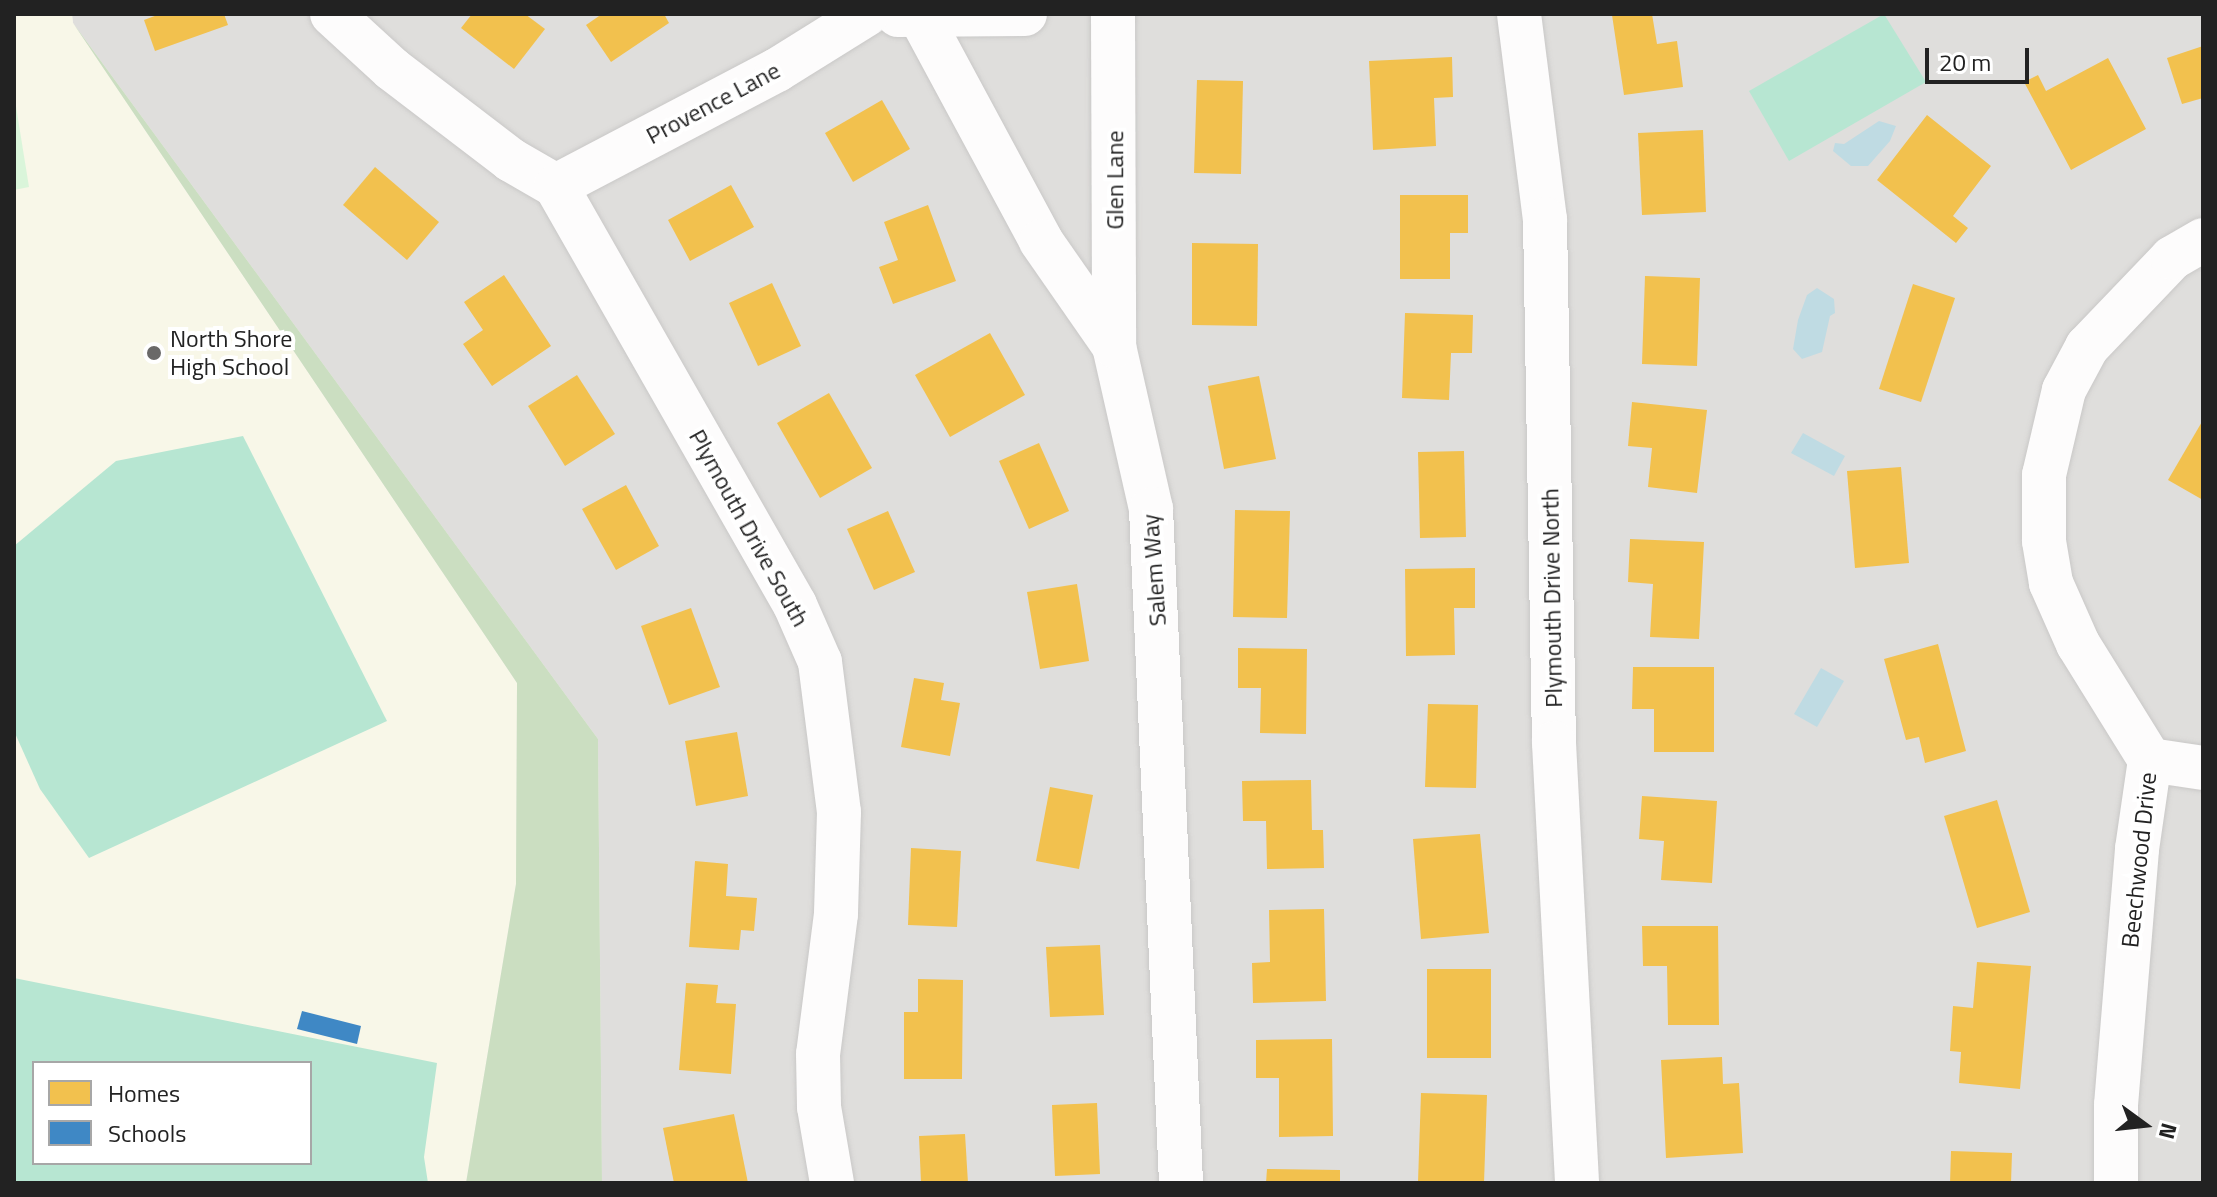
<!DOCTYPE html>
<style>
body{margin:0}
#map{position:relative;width:2217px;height:1197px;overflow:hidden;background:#f0eeeb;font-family:"Titillium Web",sans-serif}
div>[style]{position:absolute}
.residential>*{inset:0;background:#dfdedc}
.education>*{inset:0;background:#f8f7e8}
.forest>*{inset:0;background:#cbdec1}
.park>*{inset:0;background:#daf5da}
.pitch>*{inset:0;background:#b7e6d2}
.water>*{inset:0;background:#bfdbe3}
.homes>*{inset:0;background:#f2c14e}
.schools>*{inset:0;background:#3f88c5}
.roads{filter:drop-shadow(0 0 2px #c9c8c7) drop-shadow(0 0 2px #c9c8c7)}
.minor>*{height:44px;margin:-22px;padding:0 22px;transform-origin:22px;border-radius:22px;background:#fdfcfc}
.dots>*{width:22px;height:22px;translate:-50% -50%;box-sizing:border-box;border:4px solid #fff;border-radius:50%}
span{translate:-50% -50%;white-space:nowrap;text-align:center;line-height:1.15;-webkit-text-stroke:8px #fff;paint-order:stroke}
.street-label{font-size:24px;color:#222}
.poi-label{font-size:24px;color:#222}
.left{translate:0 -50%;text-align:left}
.frame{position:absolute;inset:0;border:16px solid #222;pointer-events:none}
.legend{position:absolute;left:32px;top:1061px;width:280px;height:104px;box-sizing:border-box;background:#fff;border:2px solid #a7a7a7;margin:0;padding:10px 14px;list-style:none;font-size:24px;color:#222}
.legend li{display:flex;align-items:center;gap:16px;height:40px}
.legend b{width:40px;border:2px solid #a7a7a7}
.north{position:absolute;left:2105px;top:1085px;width:80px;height:80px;-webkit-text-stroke:6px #fff;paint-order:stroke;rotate:105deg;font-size:22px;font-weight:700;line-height:32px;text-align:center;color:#222}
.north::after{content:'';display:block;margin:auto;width:28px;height:36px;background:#222;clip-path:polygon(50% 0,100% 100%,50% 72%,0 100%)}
.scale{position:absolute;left:1925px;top:48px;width:104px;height:36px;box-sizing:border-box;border:4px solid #222;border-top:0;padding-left:10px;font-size:24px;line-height:28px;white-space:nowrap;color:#222;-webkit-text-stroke:6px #fff;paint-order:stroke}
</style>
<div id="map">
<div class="residential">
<i style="clip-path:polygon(72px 14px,2203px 14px,2203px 1183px,602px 1183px,598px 739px,73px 23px)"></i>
</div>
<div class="education">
<i style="clip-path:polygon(evenodd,14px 14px,72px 14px,73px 23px,517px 683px,516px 884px,466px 1183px,14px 1183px,14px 14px,34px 1063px,310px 1063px,310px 1163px,34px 1163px,34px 1063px)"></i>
</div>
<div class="forest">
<i style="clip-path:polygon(73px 23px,598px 739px,602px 1183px,466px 1183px,516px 884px,517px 683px)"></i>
</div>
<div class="park">
<i style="clip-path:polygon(14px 94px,29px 187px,14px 190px)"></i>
</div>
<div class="pitch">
<i style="clip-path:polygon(1884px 14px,1926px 82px,1789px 161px,1749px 91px)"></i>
<i style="clip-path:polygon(243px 436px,387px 721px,89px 858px,40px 789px,14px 731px,14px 546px,116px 461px)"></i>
<i style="clip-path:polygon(evenodd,14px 978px,437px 1063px,424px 1157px,428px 1183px,14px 1183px,14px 978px,34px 1063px,310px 1063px,310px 1163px,34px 1163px,34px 1063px)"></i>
</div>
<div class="water">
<i style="clip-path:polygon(1879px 121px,1896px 126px,1890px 141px,1868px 166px,1851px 166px,1833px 151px,1835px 143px,1844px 144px)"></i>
<i style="clip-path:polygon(1817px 288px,1834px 299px,1835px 313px,1830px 316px,1822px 352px,1802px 359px,1793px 349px,1798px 320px,1807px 295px)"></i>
<i style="clip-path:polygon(1803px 433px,1845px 456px,1834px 476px,1791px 453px)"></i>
<i style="clip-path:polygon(1821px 668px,1844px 681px,1817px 727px,1794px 714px)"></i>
</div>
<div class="homes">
<i style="clip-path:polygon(160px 14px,224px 14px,228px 25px,155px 51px,144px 20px)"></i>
<i style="clip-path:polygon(472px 14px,525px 14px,545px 29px,514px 69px,461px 28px)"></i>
<i style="clip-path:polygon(602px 14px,664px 14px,669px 23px,611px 62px,586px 25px)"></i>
<i style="clip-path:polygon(1621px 14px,1652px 14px,1657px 44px,1677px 41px,1683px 87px,1624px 95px,1612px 15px)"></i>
<i style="clip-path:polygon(2203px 46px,2203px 98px,2182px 104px,2167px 58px)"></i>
<i style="clip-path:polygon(1452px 57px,1453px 97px,1434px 98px,1436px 146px,1373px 150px,1369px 61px)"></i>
<i style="clip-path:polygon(2108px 58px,2146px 129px,2071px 170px,2024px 82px,2038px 75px,2046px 91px)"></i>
<i style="clip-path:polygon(1197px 80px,1243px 81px,1241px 174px,1194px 173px)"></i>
<i style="clip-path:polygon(882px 100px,910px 149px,853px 182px,825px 133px)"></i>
<i style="clip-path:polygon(1927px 115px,1991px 166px,1953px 216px,1968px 228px,1956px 243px,1877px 180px)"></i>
<i style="clip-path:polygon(1703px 130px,1706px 212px,1642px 215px,1638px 133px)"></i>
<i style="clip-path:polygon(375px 167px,439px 222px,407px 260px,343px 205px)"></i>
<i style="clip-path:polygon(731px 185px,754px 227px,690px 261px,668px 220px)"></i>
<i style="clip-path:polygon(1400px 195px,1468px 195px,1468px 233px,1450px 233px,1450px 279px,1400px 279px)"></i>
<i style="clip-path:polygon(928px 205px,956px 281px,893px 304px,879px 267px,898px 260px,884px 222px)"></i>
<i style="clip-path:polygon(1192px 243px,1258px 244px,1257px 326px,1192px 325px)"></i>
<i style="clip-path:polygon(504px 275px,551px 346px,492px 386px,463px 344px,483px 330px,464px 302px)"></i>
<i style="clip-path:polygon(1645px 276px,1700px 278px,1697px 366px,1642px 364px)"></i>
<i style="clip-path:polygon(772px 283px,801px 346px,758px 366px,729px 303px)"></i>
<i style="clip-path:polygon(1913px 284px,1955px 298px,1921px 402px,1879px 389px)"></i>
<i style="clip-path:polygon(1405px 313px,1473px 315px,1472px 353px,1451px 353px,1449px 400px,1402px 398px)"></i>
<i style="clip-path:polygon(990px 333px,1025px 395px,950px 437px,915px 375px)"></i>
<i style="clip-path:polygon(577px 375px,615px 434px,565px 466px,528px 406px)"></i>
<i style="clip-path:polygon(1259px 376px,1276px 459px,1224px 469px,1208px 386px)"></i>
<i style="clip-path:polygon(829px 393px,872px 468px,820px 498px,777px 423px)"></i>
<i style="clip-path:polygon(1632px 402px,1707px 410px,1697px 493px,1648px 487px,1652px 448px,1628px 446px)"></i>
<i style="clip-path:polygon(2203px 420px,2203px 500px,2168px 480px)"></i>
<i style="clip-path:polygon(1039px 443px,1069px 511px,1029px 529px,999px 461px)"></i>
<i style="clip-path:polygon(1464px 451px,1466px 537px,1420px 538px,1418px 452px)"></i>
<i style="clip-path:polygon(1901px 467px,1909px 563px,1855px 568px,1847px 471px)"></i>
<i style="clip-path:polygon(626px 485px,659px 546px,616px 570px,582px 509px)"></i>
<i style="clip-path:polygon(1235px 510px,1290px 511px,1287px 618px,1233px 617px)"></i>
<i style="clip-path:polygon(888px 511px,915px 572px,874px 590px,847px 529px)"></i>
<i style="clip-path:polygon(1630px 539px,1704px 542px,1699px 639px,1650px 637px,1653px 584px,1628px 582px)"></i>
<i style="clip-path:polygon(1475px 568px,1475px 608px,1454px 608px,1455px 655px,1406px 656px,1405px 569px)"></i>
<i style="clip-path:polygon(1077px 584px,1089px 661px,1040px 669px,1027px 592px)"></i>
<i style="clip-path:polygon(691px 608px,720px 687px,669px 705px,641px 626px)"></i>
<i style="clip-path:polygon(1938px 644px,1966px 751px,1925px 763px,1919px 737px,1906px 740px,1884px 659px)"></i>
<i style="clip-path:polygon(1238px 648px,1307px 649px,1306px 734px,1260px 733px,1261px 688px,1238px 688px)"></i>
<i style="clip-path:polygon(1633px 667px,1714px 667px,1714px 752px,1654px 752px,1654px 709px,1632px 709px)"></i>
<i style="clip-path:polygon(914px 678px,944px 683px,941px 700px,960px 703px,950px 756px,901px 747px)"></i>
<i style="clip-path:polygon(1428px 704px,1478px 705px,1476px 788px,1425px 787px)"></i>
<i style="clip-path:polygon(737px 732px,748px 796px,696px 806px,685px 741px)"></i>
<i style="clip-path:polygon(1311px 780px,1312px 830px,1323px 830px,1324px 868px,1267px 869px,1266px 821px,1243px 821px,1242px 781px)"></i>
<i style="clip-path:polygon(1050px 787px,1093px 795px,1079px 869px,1036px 861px)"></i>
<i style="clip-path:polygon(1642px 796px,1717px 801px,1712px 883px,1661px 880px,1664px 841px,1639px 839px)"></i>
<i style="clip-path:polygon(1997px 800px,2030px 912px,1977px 928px,1944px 816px)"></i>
<i style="clip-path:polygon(1480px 834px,1489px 933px,1421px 939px,1413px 839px)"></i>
<i style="clip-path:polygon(911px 848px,961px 851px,957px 927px,908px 925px)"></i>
<i style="clip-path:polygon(695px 861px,728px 864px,726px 896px,757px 898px,754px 931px,741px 930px,739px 950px,689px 947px)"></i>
<i style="clip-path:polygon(1324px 909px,1326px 1001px,1253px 1003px,1252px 963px,1270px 962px,1269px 910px)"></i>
<i style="clip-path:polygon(1642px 926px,1718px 926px,1719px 1025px,1668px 1025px,1667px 966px,1643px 966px)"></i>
<i style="clip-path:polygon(1100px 945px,1104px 1015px,1050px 1017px,1046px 947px)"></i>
<i style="clip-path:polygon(1977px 962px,2031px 966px,2020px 1089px,1959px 1083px,1961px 1052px,1950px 1051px,1953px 1006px,1973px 1008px)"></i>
<i style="clip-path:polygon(1427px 969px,1491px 969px,1491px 1058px,1427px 1058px)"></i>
<i style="clip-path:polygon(918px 979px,963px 980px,962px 1079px,904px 1079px,904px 1012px,918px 1012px)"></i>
<i style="clip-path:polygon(686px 983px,718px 985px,716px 1003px,736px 1004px,731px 1074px,679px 1070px)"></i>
<i style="clip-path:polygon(1332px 1039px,1333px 1136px,1279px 1137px,1279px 1078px,1256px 1078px,1256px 1040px)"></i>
<i style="clip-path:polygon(1722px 1057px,1723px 1084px,1739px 1083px,1743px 1153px,1666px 1158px,1661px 1060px)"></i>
<i style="clip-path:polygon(1421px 1093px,1487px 1095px,1484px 1183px,1418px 1182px)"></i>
<i style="clip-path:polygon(1097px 1103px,1100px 1174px,1055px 1176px,1052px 1105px)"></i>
<i style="clip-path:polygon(734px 1114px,748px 1183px,674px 1183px,663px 1128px)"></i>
<i style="clip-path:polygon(965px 1134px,968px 1183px,921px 1183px,919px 1136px)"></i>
<i style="clip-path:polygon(1951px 1151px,2012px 1153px,2011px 1183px,1950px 1183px)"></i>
<i style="clip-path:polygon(1267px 1169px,1340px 1170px,1340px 1183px,1266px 1183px)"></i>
</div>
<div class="schools">
<i style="clip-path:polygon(302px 1011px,361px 1026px,357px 1044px,297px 1029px)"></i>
</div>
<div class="roads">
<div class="minor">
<i style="left:332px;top:14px;width:81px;rotate:42.5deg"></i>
<i style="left:392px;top:69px;width:150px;rotate:37.4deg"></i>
<i style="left:511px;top:160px;width:52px;rotate:30deg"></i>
<i style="left:556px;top:186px;width:482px;rotate:60.3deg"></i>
<i style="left:795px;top:605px;width:62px;rotate:66.3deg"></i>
<i style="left:820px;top:662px;width:151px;rotate:82.8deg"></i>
<i style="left:839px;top:812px;width:102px;rotate:91.7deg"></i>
<i style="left:836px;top:914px;width:141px;rotate:97.3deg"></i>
<i style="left:818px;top:1054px;width:53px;rotate:88.9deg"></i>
<i style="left:819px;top:1107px;width:77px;rotate:80.3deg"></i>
<i style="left:919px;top:14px;width:258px;rotate:61.7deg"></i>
<i style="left:1041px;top:241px;width:128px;rotate:55.2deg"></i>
<i style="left:1114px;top:346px;width:167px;rotate:77.2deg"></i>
<i style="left:1151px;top:509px;width:675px;rotate:87.45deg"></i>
<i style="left:1113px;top:14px;width:332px;rotate:89.8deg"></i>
<i style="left:1519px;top:14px;width:207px;rotate:82.8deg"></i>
<i style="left:1545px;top:219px;width:524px;rotate:89.02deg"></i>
<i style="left:1554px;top:743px;width:441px;rotate:87deg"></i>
<i style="left:898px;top:15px;width:127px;rotate:-0.5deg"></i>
<i style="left:556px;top:186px;width:250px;rotate:-27.7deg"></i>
<i style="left:777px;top:70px;width:106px;rotate:-31.9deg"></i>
<i style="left:2150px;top:760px;width:54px;rotate:8.6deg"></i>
<i style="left:2116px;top:1183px;width:78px;rotate:-90deg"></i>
<i style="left:2116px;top:1105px;width:257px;rotate:-85.3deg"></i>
<i style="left:2137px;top:849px;width:90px;rotate:-81.7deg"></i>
<i style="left:2150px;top:760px;width:137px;rotate:-121.8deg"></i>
<i style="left:2078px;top:644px;width:67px;rotate:-113.9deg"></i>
<i style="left:2051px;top:583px;width:43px;rotate:-99.5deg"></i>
<i style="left:2044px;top:541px;width:66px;rotate:-90deg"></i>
<i style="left:2044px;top:475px;width:87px;rotate:-76.8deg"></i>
<i style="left:2064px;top:390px;width:49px;rotate:-61.9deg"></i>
<i style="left:2087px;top:347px;width:123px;rotate:-46.3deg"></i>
<i style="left:2172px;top:258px;width:36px;rotate:-30deg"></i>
</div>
</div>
<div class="dots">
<i style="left:154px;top:353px;background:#6a6968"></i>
</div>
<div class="street-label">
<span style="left:713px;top:103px;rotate:-28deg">Provence Lane</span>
<span style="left:1115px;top:180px;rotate:-90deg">Glen Lane</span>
<span style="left:749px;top:528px;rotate:61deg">Plymouth Drive South</span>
<span style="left:1154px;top:570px;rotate:-94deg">Salem Way</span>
<span style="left:1552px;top:598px;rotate:-91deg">Plymouth Drive North</span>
<span style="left:2139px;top:860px;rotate:-84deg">Beechwood Drive</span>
</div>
<div class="poi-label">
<span class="left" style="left:170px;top:353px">North Shore<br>High School</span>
</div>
<div class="frame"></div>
<ul class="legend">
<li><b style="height:22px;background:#f2c14e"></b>Homes</li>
<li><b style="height:22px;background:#3f88c5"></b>Schools</li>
</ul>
<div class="north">N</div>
<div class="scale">20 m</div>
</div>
